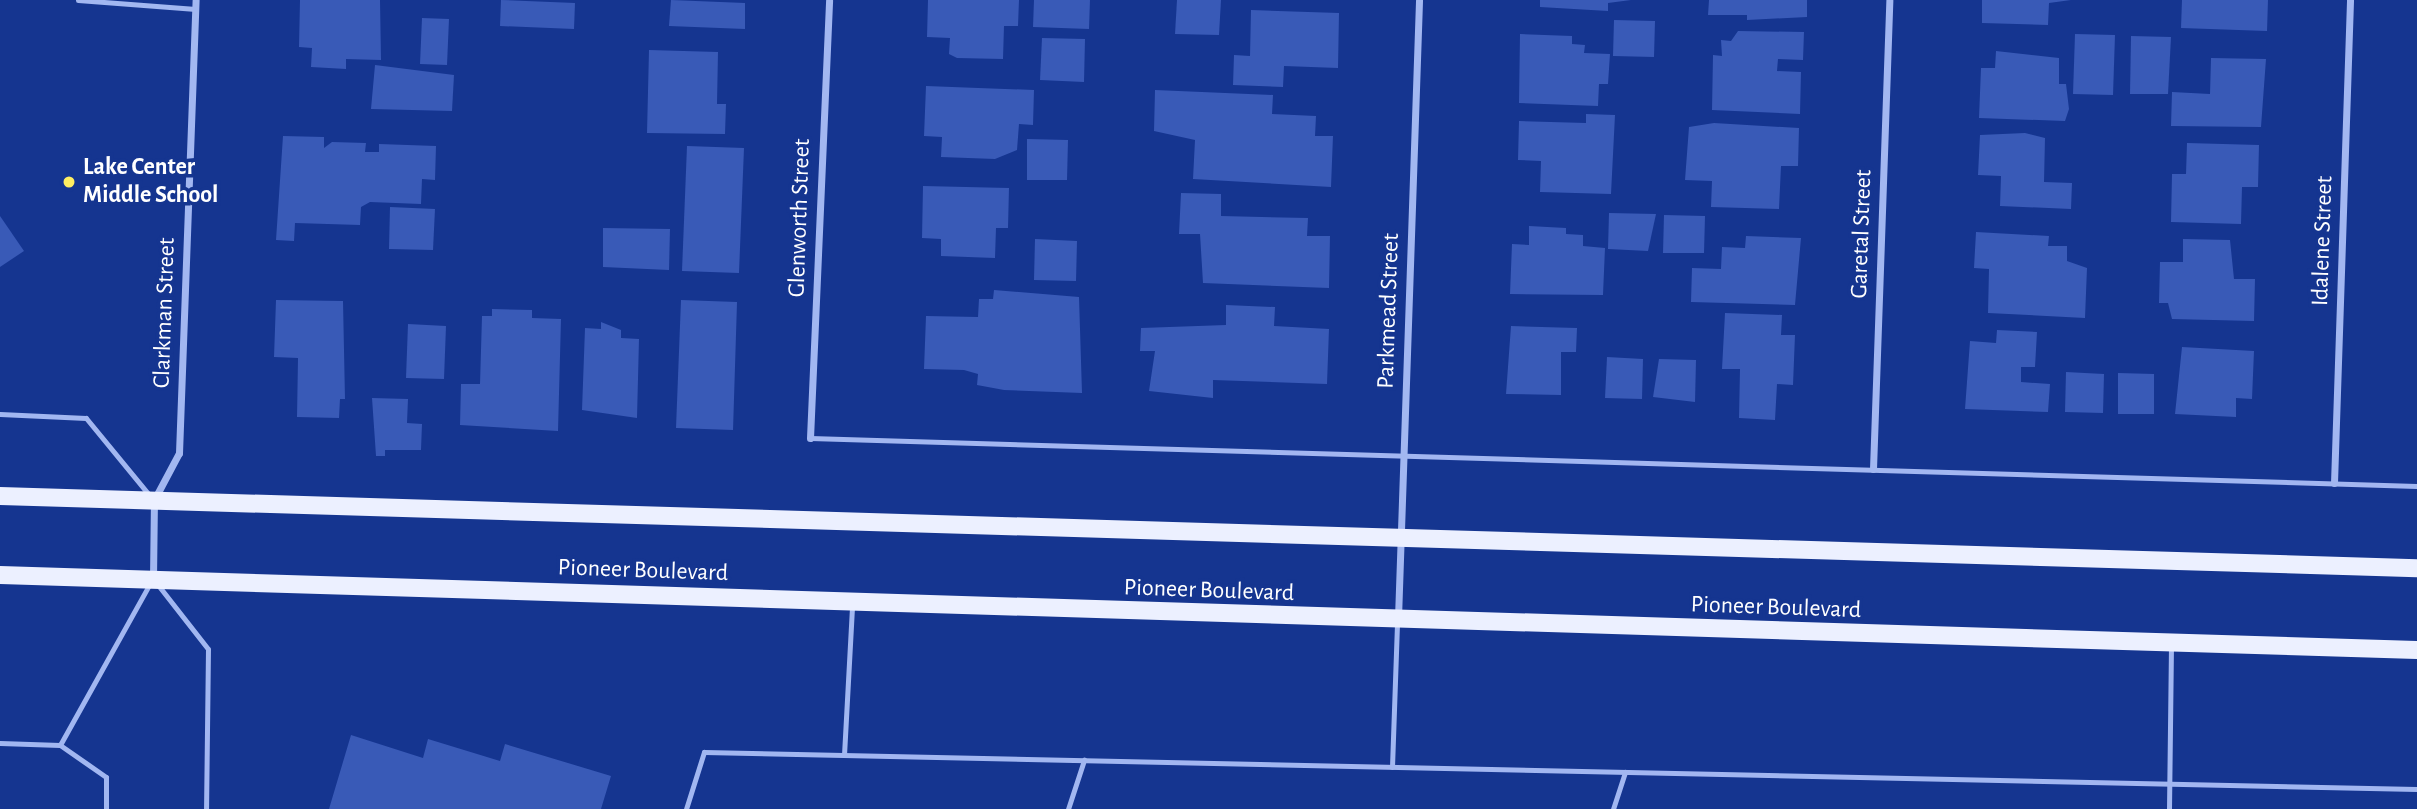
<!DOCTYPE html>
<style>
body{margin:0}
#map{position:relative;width:2417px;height:809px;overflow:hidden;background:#153590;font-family:"Alegreya Sans",sans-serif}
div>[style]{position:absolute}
.building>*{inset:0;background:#395ab7}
.lane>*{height:5px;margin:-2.5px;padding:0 2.5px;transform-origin:2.5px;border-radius:2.5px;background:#a2b7f1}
.street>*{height:7px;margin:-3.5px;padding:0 3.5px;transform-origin:3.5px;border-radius:3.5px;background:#a2b7f1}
.primary>*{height:18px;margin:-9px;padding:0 9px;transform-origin:9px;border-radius:9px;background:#ecf0ff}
.dots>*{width:19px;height:19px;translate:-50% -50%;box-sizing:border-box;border:4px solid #153590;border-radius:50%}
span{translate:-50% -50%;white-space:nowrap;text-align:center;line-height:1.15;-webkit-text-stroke:7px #153590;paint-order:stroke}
.poi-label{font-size:24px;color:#fff;font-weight:700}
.left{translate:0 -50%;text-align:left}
.street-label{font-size:24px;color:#fff}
</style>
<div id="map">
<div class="building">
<i style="clip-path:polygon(300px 0,380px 0,381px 60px,346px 59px,346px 69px,311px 67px,312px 48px,299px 47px)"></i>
<i style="clip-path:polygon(501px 0,575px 3px,574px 29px,500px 26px)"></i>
<i style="clip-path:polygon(671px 0,745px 3px,745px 29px,669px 26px)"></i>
<i style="clip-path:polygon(928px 0,1019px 0,1018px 26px,1004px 26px,1003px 59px,957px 58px,949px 54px,950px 38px,927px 37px)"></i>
<i style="clip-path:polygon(1034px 0,1090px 0,1089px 29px,1033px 27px)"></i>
<i style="clip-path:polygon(1177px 0,1221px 0,1219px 35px,1175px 34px)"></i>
<i style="clip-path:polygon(1540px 0,1631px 0,1608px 3px,1608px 11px,1540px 7px)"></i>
<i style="clip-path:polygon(1709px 0,1807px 0,1807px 17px,1747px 20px,1747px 15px,1708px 15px)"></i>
<i style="clip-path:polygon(1982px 0,2071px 0,2049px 3px,2048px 25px,1982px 23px)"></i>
<i style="clip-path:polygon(2182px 0,2268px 0,2267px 31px,2181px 28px)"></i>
<i style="clip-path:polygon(1251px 10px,1339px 13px,1338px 68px,1284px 66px,1283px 87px,1233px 85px,1234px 55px,1250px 56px)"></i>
<i style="clip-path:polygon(422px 18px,449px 19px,447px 65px,420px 64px)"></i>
<i style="clip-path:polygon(1614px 20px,1655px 21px,1654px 57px,1613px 56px)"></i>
<i style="clip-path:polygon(1738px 31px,1804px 32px,1803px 60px,1778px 59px,1777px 71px,1801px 72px,1800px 114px,1712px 110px,1713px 55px,1722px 56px,1721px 40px,1731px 41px)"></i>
<i style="clip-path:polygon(1520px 34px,1572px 36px,1572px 44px,1585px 45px,1584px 53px,1610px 54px,1608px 84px,1599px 84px,1598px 106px,1519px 103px)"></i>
<i style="clip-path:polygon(2075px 34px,2115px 35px,2113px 95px,2073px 94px)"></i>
<i style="clip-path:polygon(2131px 36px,2171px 37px,2168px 94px,2130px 94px)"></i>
<i style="clip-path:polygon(1042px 38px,1085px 39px,1084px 82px,1040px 80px)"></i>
<i style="clip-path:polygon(649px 50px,718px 52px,717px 104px,726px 104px,725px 134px,647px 133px)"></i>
<i style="clip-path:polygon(1996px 51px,2059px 58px,2059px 84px,2066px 84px,2069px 109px,2065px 121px,1979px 118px,1981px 68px,1995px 68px)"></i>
<i style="clip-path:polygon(2211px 58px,2266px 59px,2261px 127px,2171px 126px,2172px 92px,2210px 94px)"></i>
<i style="clip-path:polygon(375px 65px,454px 75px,452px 111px,371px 109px)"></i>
<i style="clip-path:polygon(926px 86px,1034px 90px,1033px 125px,1019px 124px,1017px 150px,995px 159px,941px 157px,942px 137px,924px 136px)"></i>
<i style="clip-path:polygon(1155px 90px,1273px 95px,1272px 114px,1316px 116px,1315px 136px,1333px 136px,1331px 187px,1193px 179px,1195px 140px,1154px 131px)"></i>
<i style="clip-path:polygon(1586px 114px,1615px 115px,1611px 194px,1540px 192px,1541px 161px,1518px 160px,1519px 121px,1586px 123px)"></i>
<i style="clip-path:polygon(1714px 123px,1799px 128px,1798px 166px,1781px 166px,1779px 209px,1711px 207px,1712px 181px,1685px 180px,1689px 127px)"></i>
<i style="clip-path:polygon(2025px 133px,2045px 138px,2044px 182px,2072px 183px,2071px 209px,2000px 206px,2001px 176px,1978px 175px,1980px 135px)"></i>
<i style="clip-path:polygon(283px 136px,324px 137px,324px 148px,332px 142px,366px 143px,365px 152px,379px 152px,379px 144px,436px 146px,435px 180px,422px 179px,421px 204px,370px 202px,361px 207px,360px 225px,295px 223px,294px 241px,276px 240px)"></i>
<i style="clip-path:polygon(1027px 139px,1068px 140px,1067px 180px,1027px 180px)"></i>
<i style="clip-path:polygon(2187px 143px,2259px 145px,2258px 187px,2242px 187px,2241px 224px,2171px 222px,2172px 174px,2186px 174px)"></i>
<i style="clip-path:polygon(687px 146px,744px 148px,739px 273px,682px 271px)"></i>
<i style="clip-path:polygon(923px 186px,1009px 188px,1008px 228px,996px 228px,995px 258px,941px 256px,941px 239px,922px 238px)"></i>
<i style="clip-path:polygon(1181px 193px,1221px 194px,1221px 216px,1308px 218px,1307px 236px,1330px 236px,1329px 288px,1203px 283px,1200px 234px,1179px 234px)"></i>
<i style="clip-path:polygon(390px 207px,435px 209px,433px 250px,389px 249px)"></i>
<i style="clip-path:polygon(1609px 213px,1656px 214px,1648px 251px,1608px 249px)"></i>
<i style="clip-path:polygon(1664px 215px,1705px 216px,1704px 253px,1663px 253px)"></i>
<i style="clip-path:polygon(0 216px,24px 251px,0 267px)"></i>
<i style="clip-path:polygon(1529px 226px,1566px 228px,1566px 234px,1583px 235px,1583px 246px,1605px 248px,1603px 295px,1510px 294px,1512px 244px,1529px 245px)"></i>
<i style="clip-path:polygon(603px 228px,670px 229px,669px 270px,603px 267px)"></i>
<i style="clip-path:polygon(1976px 232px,2049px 236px,2048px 246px,2067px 246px,2067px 261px,2087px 268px,2085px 318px,1988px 313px,1989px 269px,1974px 268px)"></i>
<i style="clip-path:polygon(1746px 236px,1801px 238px,1795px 305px,1691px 302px,1692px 268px,1721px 269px,1722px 247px,1745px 248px)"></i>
<i style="clip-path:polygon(1035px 239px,1077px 241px,1076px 281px,1034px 280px)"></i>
<i style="clip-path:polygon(2183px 239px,2230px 240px,2234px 279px,2255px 279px,2254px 321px,2172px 319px,2168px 303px,2159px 303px,2160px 262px,2183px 262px)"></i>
<i style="clip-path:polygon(994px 290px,1079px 297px,1082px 393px,1004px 390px,977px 385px,978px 374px,964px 370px,924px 369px,926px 316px,978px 317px,979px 299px,993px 299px)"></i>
<i style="clip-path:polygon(276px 300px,343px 301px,345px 399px,340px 399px,339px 418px,297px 417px,298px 358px,274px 357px)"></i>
<i style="clip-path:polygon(681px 300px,737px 302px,733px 430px,676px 428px)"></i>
<i style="clip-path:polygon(1226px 305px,1275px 307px,1274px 326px,1329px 329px,1327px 384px,1213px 380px,1213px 398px,1149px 391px,1155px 351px,1140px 351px,1141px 328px,1226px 325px)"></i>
<i style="clip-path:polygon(492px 309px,532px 310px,532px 318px,561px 319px,558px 431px,460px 425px,461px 384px,480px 384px,482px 316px,492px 316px)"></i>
<i style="clip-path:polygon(1725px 313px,1782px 315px,1781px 335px,1795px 335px,1793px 385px,1777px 384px,1775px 420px,1739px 418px,1740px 369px,1722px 369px)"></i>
<i style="clip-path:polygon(601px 322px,621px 330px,621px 338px,639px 339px,637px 418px,582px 410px,585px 328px,601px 329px)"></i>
<i style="clip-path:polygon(408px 324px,446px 326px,444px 379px,406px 378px)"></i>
<i style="clip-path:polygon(1511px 326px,1577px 328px,1576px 352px,1561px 352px,1561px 395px,1506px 394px)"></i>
<i style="clip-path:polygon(1997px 330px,2037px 332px,2035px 367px,2021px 367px,2021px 382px,2050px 384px,2048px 412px,1965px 409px,1970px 341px,1996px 343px)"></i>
<i style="clip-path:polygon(2182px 347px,2254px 351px,2252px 399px,2236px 398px,2236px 417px,2175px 414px)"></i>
<i style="clip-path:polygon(1607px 357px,1643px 359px,1642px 399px,1605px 398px)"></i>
<i style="clip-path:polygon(1659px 359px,1696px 360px,1695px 402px,1653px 397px)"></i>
<i style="clip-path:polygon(2066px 372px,2104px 374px,2103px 413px,2065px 412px)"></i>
<i style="clip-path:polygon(2118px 373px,2154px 374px,2154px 414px,2118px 414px)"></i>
<i style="clip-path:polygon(372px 398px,408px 399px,407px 423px,422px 424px,421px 450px,385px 450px,385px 456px,376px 456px)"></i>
<i style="clip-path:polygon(351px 735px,423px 758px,428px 739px,500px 761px,505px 744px,611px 776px,601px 809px,329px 809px)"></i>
</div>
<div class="lane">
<i style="left:78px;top:0;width:118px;rotate:4.4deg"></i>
<i style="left:0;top:414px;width:86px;rotate:2.7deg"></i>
<i style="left:86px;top:418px;width:102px;rotate:50.6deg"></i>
<i style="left:810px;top:438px;width:1608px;rotate:1.71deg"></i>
<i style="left:158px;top:585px;width:81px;rotate:52deg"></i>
<i style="left:208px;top:649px;width:160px;rotate:90.7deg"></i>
<i style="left:0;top:743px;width:60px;rotate:1.9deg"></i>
<i style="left:60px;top:745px;width:185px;rotate:-60.9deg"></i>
<i style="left:60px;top:745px;width:56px;rotate:34.8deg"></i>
<i style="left:106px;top:777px;width:32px;rotate:90deg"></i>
<i style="left:844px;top:755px;width:149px;rotate:-86.9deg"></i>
<i style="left:1392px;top:767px;width:145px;rotate:-88deg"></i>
<i style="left:686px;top:809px;width:60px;rotate:-72.5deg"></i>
<i style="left:704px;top:752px;width:1713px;rotate:1.24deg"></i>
<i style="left:1068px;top:809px;width:52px;rotate:-71.9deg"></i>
<i style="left:1613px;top:809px;width:39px;rotate:-72deg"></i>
<i style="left:2169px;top:809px;width:162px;rotate:-89.3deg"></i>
</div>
<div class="street">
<i style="left:810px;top:438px;width:438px;rotate:-87.5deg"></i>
<i style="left:1873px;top:469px;width:469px;rotate:-88deg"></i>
<i style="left:2334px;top:483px;width:483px;rotate:-88.1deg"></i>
<i style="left:153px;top:579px;width:79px;rotate:-89.3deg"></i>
<i style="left:154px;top:500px;width:53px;rotate:-62deg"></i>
<i style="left:179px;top:453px;width:453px;rotate:-87.9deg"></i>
<i style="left:1398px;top:618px;width:618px;rotate:-88.05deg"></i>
</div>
<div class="primary">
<i style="left:0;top:496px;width:2418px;rotate:1.71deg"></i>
<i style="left:0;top:575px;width:2418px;rotate:1.78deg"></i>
</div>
<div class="dots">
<i style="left:69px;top:182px;background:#ffee62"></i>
</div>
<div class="poi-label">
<span class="left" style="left:83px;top:182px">Lake Center<br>Middle School</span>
</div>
<div class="street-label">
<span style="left:800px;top:218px;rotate:-88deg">Glenworth Street</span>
<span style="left:1862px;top:234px;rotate:-88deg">Garetal Street</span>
<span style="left:2323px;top:241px;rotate:-88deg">Idalene Street</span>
<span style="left:1389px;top:311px;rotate:-88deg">Parkmead Street</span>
<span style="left:165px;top:313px;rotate:-88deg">Clarkman Street</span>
<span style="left:643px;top:571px;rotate:2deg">Pioneer Boulevard</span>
<span style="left:1209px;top:591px;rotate:2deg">Pioneer Boulevard</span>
<span style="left:1776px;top:608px;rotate:2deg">Pioneer Boulevard</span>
</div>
</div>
